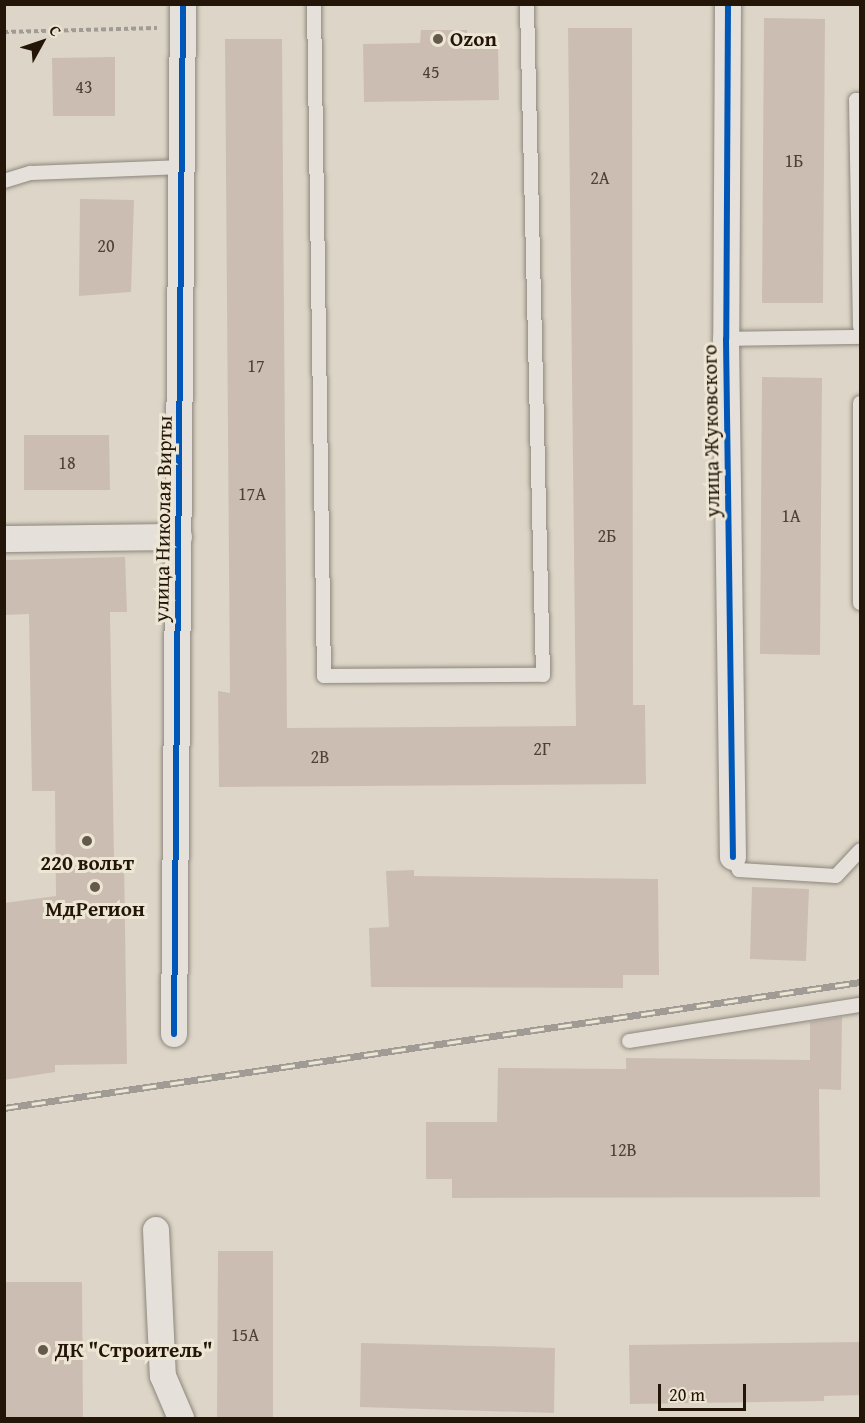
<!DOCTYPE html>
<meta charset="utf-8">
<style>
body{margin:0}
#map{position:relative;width:865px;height:1423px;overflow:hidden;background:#ddd5c7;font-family:"Gentium Book Plus",serif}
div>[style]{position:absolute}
.building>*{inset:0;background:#ccbdb3}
.path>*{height:4px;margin-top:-2px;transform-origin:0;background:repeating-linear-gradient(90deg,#a09b94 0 4.5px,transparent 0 7.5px)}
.roads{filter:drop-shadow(0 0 2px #8c867d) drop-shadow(0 0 2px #8c867d)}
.service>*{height:14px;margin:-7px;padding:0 7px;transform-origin:7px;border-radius:7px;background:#e5e1da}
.minor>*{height:26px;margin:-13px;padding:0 13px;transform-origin:13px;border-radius:13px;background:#e5e1da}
.rail>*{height:7px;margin-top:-3.5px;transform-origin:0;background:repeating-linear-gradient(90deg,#eee6d5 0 14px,#a09b94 0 28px);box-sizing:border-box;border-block:2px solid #a09b94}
.cycleway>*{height:6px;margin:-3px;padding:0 3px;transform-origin:3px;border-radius:3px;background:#0057b8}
.dots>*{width:16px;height:16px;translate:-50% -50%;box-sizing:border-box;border:3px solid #eee6d5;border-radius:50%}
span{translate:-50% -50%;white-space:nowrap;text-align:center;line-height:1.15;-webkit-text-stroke:6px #eee6d5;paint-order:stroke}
.number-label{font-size:18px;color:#4e4034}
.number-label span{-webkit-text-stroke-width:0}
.poi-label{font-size:21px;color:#231608;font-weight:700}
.left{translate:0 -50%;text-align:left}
.street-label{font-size:21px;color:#231608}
.frame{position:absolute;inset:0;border:6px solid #231608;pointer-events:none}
.north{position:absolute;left:12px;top:12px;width:60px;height:60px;-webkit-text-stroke:4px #eee6d5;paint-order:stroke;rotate:50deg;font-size:16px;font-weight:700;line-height:24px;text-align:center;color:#231608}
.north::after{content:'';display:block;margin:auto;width:21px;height:27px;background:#231608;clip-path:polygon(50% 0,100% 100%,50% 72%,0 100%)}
.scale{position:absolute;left:658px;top:1384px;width:88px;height:27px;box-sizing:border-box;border:3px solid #231608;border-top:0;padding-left:8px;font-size:18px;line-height:21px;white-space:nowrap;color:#231608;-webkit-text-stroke:4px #eee6d5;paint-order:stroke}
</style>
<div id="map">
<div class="building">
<i style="clip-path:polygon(764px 18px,825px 19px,823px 303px,762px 303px)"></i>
<i style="clip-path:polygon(568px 28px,632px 28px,633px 705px,645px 705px,646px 784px,219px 787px,218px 691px,230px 693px,225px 39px,282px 39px,287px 728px,576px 726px)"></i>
<i style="clip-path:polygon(421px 30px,467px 30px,467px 43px,498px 42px,499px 100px,364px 102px,363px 44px,420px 43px)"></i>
<i style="clip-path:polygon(115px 57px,115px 116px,53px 116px,52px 58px)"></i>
<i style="clip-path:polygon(80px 199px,134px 200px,131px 292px,79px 296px)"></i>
<i style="clip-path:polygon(762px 377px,822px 378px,820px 655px,760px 654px)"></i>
<i style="clip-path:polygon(24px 435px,109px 435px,110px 490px,24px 490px)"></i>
<i style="clip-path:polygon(125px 557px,127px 612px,110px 612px,114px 860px,124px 859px,127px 1064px,55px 1065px,55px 1072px,4px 1080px,4px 903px,56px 896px,55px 791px,32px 791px,29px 614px,4px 615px,4px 560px)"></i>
<i style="clip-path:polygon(414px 870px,414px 876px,658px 879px,659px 975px,623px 975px,623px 988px,371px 987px,369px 928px,389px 927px,386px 871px)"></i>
<i style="clip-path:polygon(752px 887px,809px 889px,806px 961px,750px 959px)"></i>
<i style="clip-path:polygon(842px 1017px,841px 1090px,819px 1089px,820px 1197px,452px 1198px,452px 1179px,426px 1179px,426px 1122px,497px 1122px,498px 1068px,626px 1069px,626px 1058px,810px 1060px,810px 1022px)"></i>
<i style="clip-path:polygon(218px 1251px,273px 1251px,273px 1419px,217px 1419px)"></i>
<i style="clip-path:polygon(4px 1282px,82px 1282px,83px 1419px,4px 1419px)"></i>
<i style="clip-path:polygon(861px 1342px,861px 1395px,824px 1396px,824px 1401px,630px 1404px,629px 1345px)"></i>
<i style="clip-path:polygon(361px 1343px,555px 1348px,554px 1413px,360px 1407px)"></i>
</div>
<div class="path">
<i style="left:4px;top:32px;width:153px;rotate:-1.5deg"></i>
</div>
<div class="roads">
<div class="service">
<i style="left:314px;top:4px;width:672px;rotate:89.15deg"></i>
<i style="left:324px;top:676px;width:219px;rotate:-0.3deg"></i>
<i style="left:543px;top:675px;width:671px;rotate:-91.37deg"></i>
<i style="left:860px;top:100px;width:4px;rotate:180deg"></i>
<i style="left:856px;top:100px;width:226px;rotate:89deg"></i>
<i style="left:4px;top:181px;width:28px;rotate:-17deg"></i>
<i style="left:31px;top:173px;width:152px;rotate:-2.3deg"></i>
<i style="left:726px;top:339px;width:134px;rotate:-0.9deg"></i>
<i style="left:860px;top:403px;width:200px;rotate:90deg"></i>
<i style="left:733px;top:857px;width:14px;rotate:65deg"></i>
<i style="left:739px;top:870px;width:97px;rotate:3.5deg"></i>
<i style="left:836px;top:876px;width:35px;rotate:-47deg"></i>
<i style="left:629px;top:1041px;width:234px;rotate:-8.9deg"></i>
</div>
<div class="minor">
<i style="left:728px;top:4px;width:335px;rotate:90.3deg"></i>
<i style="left:726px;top:339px;width:518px;rotate:89.23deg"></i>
<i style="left:4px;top:539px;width:175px;rotate:-0.7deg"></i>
<i style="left:174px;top:1034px;width:1030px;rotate:-89.5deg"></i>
<i style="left:156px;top:1230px;width:146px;rotate:87.3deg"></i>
<i style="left:163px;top:1376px;width:46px;rotate:66.8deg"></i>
</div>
</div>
<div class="rail">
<i style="left:4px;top:1108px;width:865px;rotate:-8.37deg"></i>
</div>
<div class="cycleway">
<i style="left:728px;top:4px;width:335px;rotate:90.3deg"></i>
<i style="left:726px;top:339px;width:518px;rotate:89.23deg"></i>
<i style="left:174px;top:1034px;width:1030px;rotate:-89.5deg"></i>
</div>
<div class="dots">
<i style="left:438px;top:39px;background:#64594b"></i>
<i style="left:87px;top:841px;background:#64594b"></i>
<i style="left:95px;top:887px;background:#64594b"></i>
<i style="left:43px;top:1350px;background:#64594b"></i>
</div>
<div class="number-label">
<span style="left:431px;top:72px">45</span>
<span style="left:84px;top:87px">43</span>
<span style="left:794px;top:161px">1Б</span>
<span style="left:600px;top:178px">2А</span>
<span style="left:106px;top:246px">20</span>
<span style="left:256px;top:366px">17</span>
<span style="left:67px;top:463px">18</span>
<span style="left:252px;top:494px">17А</span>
<span style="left:791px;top:516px">1А</span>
<span style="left:607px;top:536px">2Б</span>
<span style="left:542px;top:749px">2Г</span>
<span style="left:320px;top:757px">2В</span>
<span style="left:623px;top:1150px">12В</span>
<span style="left:245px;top:1335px">15А</span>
</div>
<div class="poi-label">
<span class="left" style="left:450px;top:39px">Ozon</span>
<span style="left:87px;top:863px">220 вольт</span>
<span style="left:95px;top:909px">МдРегион</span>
<span class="left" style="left:55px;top:1350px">ДК "Строитель"</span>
</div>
<div class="street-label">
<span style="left:711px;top:431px;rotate:-91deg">улица Жуковского</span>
<span style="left:163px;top:519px;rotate:-89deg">улица Николая Вирты</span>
</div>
<div class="frame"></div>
<div class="north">С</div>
<div class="scale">20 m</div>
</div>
